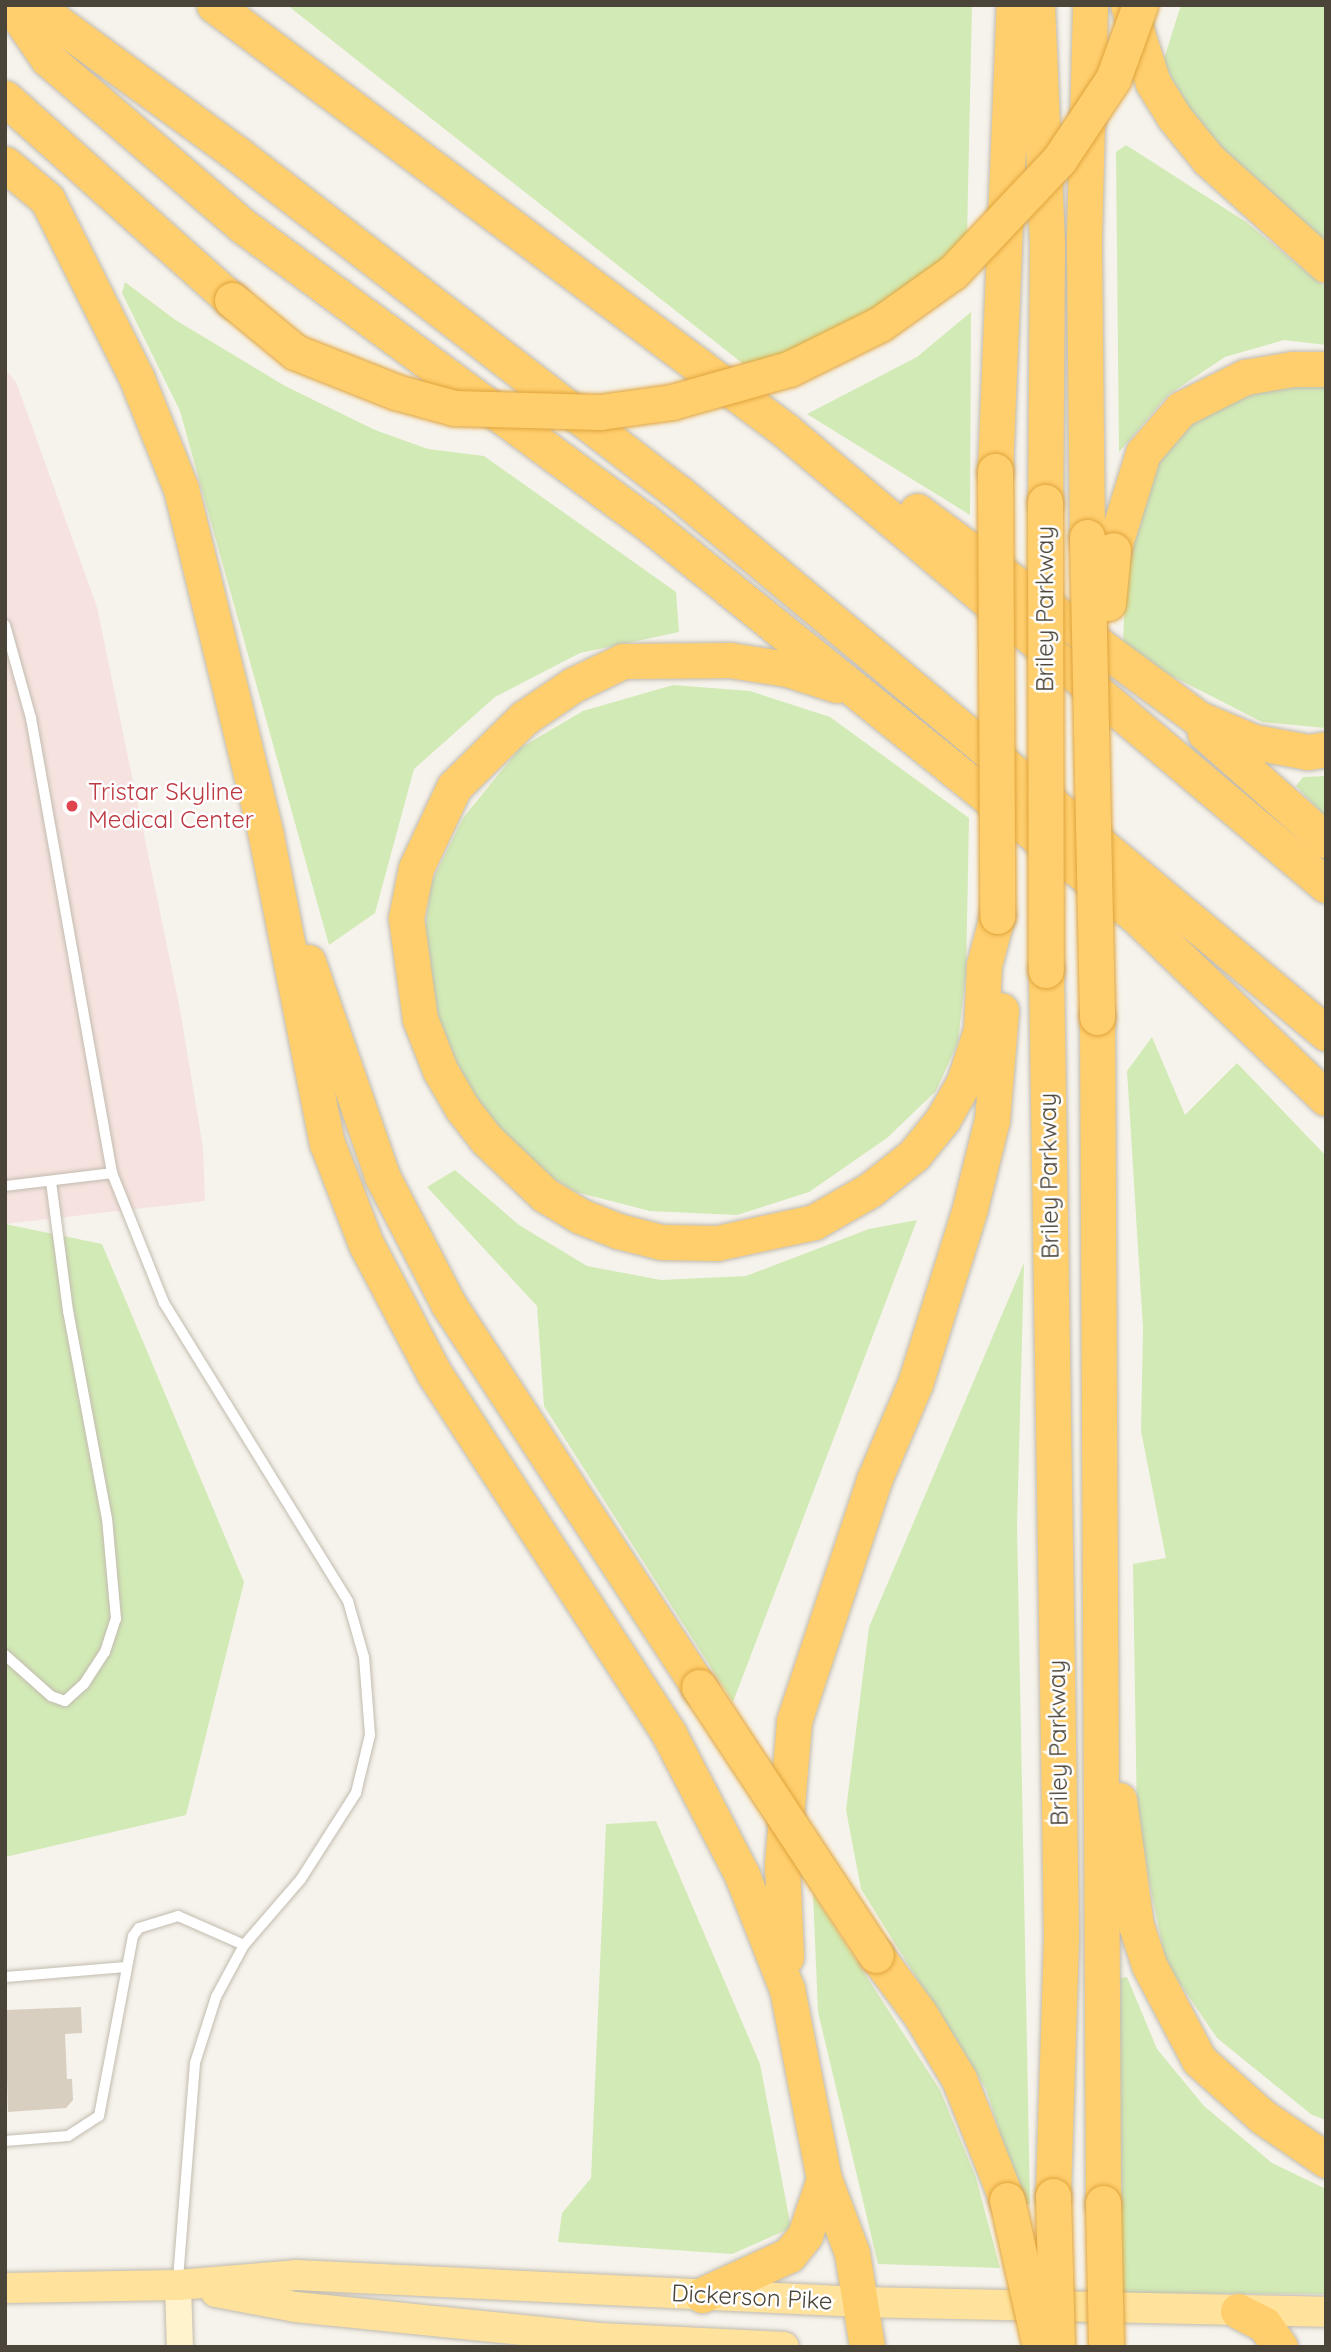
<!DOCTYPE html>
<style>
body{margin:0}
#map{position:relative;width:1331px;height:2352px;overflow:hidden;background:#f6f3ec;font-family:Quicksand,sans-serif}
div>[style]{position:absolute}
.medical>*{inset:0;background:#f6e3e0}
.green>*{inset:0;background:#d2eab5}
.building>*{inset:0;background:#d8cfc1}
.roads{filter:drop-shadow(0 0 2px #c2bbae) drop-shadow(0 0 2px #c2bbae)}
.lane>*{height:10px;margin:-5px;padding:0 5px;transform-origin:5px;border-radius:5px;background:#fff}
.secondary>*{height:26px;margin:-13px;padding:0 13px;transform-origin:13px;border-radius:13px;background:#fff3cd}
.primary>*{height:30px;margin:-15px;padding:0 15px;transform-origin:15px;border-radius:15px;background:#ffe39c}
.highway>*{height:35px;margin:-17.5px;padding:0 17.5px;transform-origin:17.5px;border-radius:17.5px;background:#ffcf6e}
.bridges{filter:drop-shadow(0 0 2px #e0a43c) drop-shadow(0 0 2px #e0a43c)}
.highway-bridge>*{height:35px;margin:-17.5px;padding:0 17.5px;transform-origin:17.5px;border-radius:17.5px;background:#ffcf6e}
.dots>*{width:19px;height:19px;translate:-50% -50%;box-sizing:border-box;border:4px solid #fff;border-radius:50%}
span{translate:-50% -50%;white-space:nowrap;text-align:center;line-height:1.15;-webkit-text-stroke:5px #fff;paint-order:stroke}
.street-label{font-size:24px;color:#4b4439}
.health-label{font-size:24px;color:#be3a42}
.left{translate:0 -50%;text-align:left}
.frame{position:absolute;inset:0;border:7px solid #4b4439;pointer-events:none}
</style>
<div id="map">
<div class="medical">
<i style="clip-path:polygon(5px 369px,16px 382px,97px 607px,179px 1004px,203px 1148px,205px 1201px,5px 1224px)"></i>
</div>
<div class="green">
<i style="clip-path:polygon(287px 5px,972px 5px,967px 237px,896px 302px,751px 370px)"></i>
<i style="clip-path:polygon(1181px 5px,1326px 5px,1326px 246px,1230px 166px,1191px 113px,1163px 62px)"></i>
<i style="clip-path:polygon(1126px 145px,1246px 222px,1326px 288px,1326px 345px,1284px 340px,1225px 357px,1168px 395px,1119px 452px,1116px 152px)"></i>
<i style="clip-path:polygon(125px 282px,174px 319px,285px 386px,375px 430px,428px 449px,484px 456px,676px 592px,679px 632px,580px 653px,495px 697px,414px 769px,375px 913px,329px 945px,180px 411px,122px 293px)"></i>
<i style="clip-path:polygon(971px 312px,970px 515px,807px 414px,917px 357px)"></i>
<i style="clip-path:polygon(1326px 383px,1326px 728px,1262px 722px,1168px 674px,1123px 644px,1126px 563px,1143px 483px,1166px 445px,1198px 416px,1242px 391px)"></i>
<i style="clip-path:polygon(673px 685px,750px 691px,830px 717px,969px 818px,966px 972px,958px 1042px,936px 1091px,887px 1138px,809px 1192px,737px 1215px,650px 1211px,576px 1192px,520px 1159px,460px 1084px,434px 1017px,422px 952px,431px 883px,463px 818px,520px 748px,583px 711px)"></i>
<i style="clip-path:polygon(1326px 776px,1326px 817px,1296px 786px,1303px 777px)"></i>
<i style="clip-path:polygon(1152px 1037px,1185px 1115px,1237px 1063px,1326px 1156px,1326px 2120px,1312px 2115px,1217px 2038px,1166px 1963px,1137px 1822px,1133px 1564px,1166px 1558px,1141px 1431px,1143px 1328px,1127px 1071px)"></i>
<i style="clip-path:polygon(455px 1170px,519px 1225px,587px 1266px,661px 1280px,746px 1276px,869px 1229px,917px 1220px,733px 1702px,544px 1406px,537px 1306px,427px 1187px)"></i>
<i style="clip-path:polygon(5px 1224px,102px 1244px,244px 1582px,186px 1815px,5px 1857px)"></i>
<i style="clip-path:polygon(1024px 1263px,1017px 1526px,1030px 2204px,1023px 2206px,986px 2089px,861px 1889px,846px 1810px,869px 1627px)"></i>
<i style="clip-path:polygon(656px 1821px,760px 2064px,791px 2228px,732px 2254px,558px 2242px,562px 2213px,591px 2178px,606px 1824px)"></i>
<i style="clip-path:polygon(813px 1894px,940px 2090px,976px 2178px,1000px 2268px,878px 2264px,818px 2012px)"></i>
<i style="clip-path:polygon(1127px 1977px,1157px 2049px,1204px 2106px,1272px 2163px,1326px 2189px,1326px 2294px,1123px 2293px,1118px 1979px)"></i>
</div>
<div class="building">
<i style="clip-path:polygon(81px 2007px,82px 2033px,65px 2034px,67px 2079px,72px 2079px,73px 2100px,66px 2108px,8px 2112px,5px 2010px)"></i>
</div>
<div class="roads">
<div class="lane">
<i style="left:5px;top:625px;width:97px;rotate:74.4deg"></i>
<i style="left:31px;top:718px;width:462px;rotate:79.9deg"></i>
<i style="left:112px;top:1173px;width:140px;rotate:68.2deg"></i>
<i style="left:164px;top:1303px;width:350px;rotate:58.3deg"></i>
<i style="left:348px;top:1601px;width:58px;rotate:74.1deg"></i>
<i style="left:364px;top:1657px;width:78px;rotate:85.6deg"></i>
<i style="left:370px;top:1735px;width:60px;rotate:103.6deg"></i>
<i style="left:356px;top:1793px;width:102px;rotate:122.6deg"></i>
<i style="left:301px;top:1879px;width:87px;rotate:130.8deg"></i>
<i style="left:244px;top:1945px;width:59px;rotate:118.3deg"></i>
<i style="left:216px;top:1997px;width:69px;rotate:107.7deg"></i>
<i style="left:195px;top:2063px;width:219px;rotate:94.5deg"></i>
<i style="left:5px;top:1186px;width:108px;rotate:-6.9deg"></i>
<i style="left:5px;top:1655px;width:62px;rotate:41.7deg"></i>
<i style="left:51px;top:1696px;width:15px;rotate:20deg"></i>
<i style="left:65px;top:1701px;width:25px;rotate:-42deg"></i>
<i style="left:84px;top:1684px;width:38px;rotate:-57deg"></i>
<i style="left:105px;top:1652px;width:35px;rotate:-72deg"></i>
<i style="left:116px;top:1619px;width:100px;rotate:-95.1deg"></i>
<i style="left:107px;top:1519px;width:212px;rotate:-100.6deg"></i>
<i style="left:68px;top:1311px;width:131px;rotate:-97.5deg"></i>
<i style="left:5px;top:1977px;width:122px;rotate:-4.7deg"></i>
<i style="left:5px;top:2141px;width:63px;rotate:-4.5deg"></i>
<i style="left:68px;top:2136px;width:37px;rotate:-33deg"></i>
<i style="left:99px;top:2116px;width:183px;rotate:-79.3deg"></i>
<i style="left:133px;top:1936px;width:10px;rotate:-53deg"></i>
<i style="left:139px;top:1928px;width:41px;rotate:-17.1deg"></i>
<i style="left:178px;top:1916px;width:72px;rotate:23.7deg"></i>
</div>
<div class="secondary">
<i style="left:178px;top:2285px;width:62px;rotate:88.2deg"></i>
</div>
<div class="primary">
<i style="left:5px;top:2288px;width:173px;rotate:-1deg"></i>
<i style="left:178px;top:2285px;width:118px;rotate:-4.8deg"></i>
<i style="left:296px;top:2275px;width:565px;rotate:2.74deg"></i>
<i style="left:860px;top:2302px;width:466px;rotate:1.2deg"></i>
<i style="left:216px;top:2292px;width:81px;rotate:10.6deg"></i>
<i style="left:296px;top:2307px;width:305px;rotate:5.8deg"></i>
<i style="left:599px;top:2338px;width:185px;rotate:2.8deg"></i>
</div>
<div class="highway">
<i style="left:11px;top:5px;width:65px;rotate:55.6deg"></i>
<i style="left:48px;top:59px;width:257px;rotate:40.6deg"></i>
<i style="left:243px;top:226px;width:499px;rotate:36.3deg"></i>
<i style="left:645px;top:521px;width:630px;rotate:38.82deg"></i>
<i style="left:1136px;top:916px;width:263px;rotate:43.8deg"></i>
<i style="left:33px;top:5px;width:251px;rotate:36.1deg"></i>
<i style="left:236px;top:153px;width:558px;rotate:37.51deg"></i>
<i style="left:679px;top:493px;width:843px;rotate:39.85deg"></i>
<i style="left:214px;top:5px;width:712px;rotate:36.66deg"></i>
<i style="left:785px;top:430px;width:707px;rotate:40.07deg"></i>
<i style="left:1037px;top:5px;width:238px;rotate:87.6deg"></i>
<i style="left:1047px;top:243px;width:259px;rotate:90.4deg"></i>
<i style="left:1128px;top:5px;width:82px;rotate:72.2deg"></i>
<i style="left:1153px;top:83px;width:40px;rotate:58deg"></i>
<i style="left:1174px;top:117px;width:55px;rotate:50.9deg"></i>
<i style="left:1209px;top:160px;width:157px;rotate:41.9deg"></i>
<i style="left:5px;top:98px;width:304px;rotate:41.7deg"></i>
<i style="left:5px;top:164px;width:55px;rotate:39.8deg"></i>
<i style="left:47px;top:199px;width:201px;rotate:63.4deg"></i>
<i style="left:137px;top:379px;width:118px;rotate:68.2deg"></i>
<i style="left:181px;top:489px;width:357px;rotate:76.2deg"></i>
<i style="left:266px;top:836px;width:313px;rotate:78.8deg"></i>
<i style="left:327px;top:1143px;width:108px;rotate:68.9deg"></i>
<i style="left:366px;top:1244px;width:146px;rotate:62.2deg"></i>
<i style="left:434px;top:1373px;width:431px;rotate:56.9deg"></i>
<i style="left:669px;top:1734px;width:159px;rotate:62.6deg"></i>
<i style="left:742px;top:1875px;width:123px;rotate:68.5deg"></i>
<i style="left:787px;top:1989px;width:194px;rotate:79deg"></i>
<i style="left:824px;top:2179px;width:79px;rotate:69.3deg"></i>
<i style="left:852px;top:2253px;width:95px;rotate:80.9deg"></i>
<i style="left:995px;top:471px;width:466px;rotate:-87.7deg"></i>
<i style="left:917px;top:511px;width:350px;rotate:36.4deg"></i>
<i style="left:1199px;top:719px;width:60px;rotate:22.7deg"></i>
<i style="left:1254px;top:742px;width:55px;rotate:10.5deg"></i>
<i style="left:1308px;top:752px;width:18px;rotate:-9deg"></i>
<i style="left:1087px;top:537px;width:300px;rotate:-90.6deg"></i>
<i style="left:1084px;top:237px;width:232px;rotate:-88.5deg"></i>
<i style="left:1113px;top:550px;width:102px;rotate:-72.8deg"></i>
<i style="left:1143px;top:453px;width:58px;rotate:-49.2deg"></i>
<i style="left:1181px;top:409px;width:72px;rotate:-26.6deg"></i>
<i style="left:1245px;top:377px;width:48px;rotate:-9.7deg"></i>
<i style="left:1292px;top:369px;width:34px"></i>
<i style="left:837px;top:685px;width:52px;rotate:-162.3deg"></i>
<i style="left:787px;top:669px;width:58px;rotate:-171deg"></i>
<i style="left:730px;top:660px;width:107px;rotate:179.5deg"></i>
<i style="left:623px;top:661px;width:55px;rotate:154.4deg"></i>
<i style="left:573px;top:685px;width:59px;rotate:146deg"></i>
<i style="left:524px;top:718px;width:98px;rotate:135.4deg"></i>
<i style="left:454px;top:787px;width:89px;rotate:115.1deg"></i>
<i style="left:416px;top:868px;width:51px;rotate:101.3deg"></i>
<i style="left:406px;top:918px;width:102px;rotate:82.1deg"></i>
<i style="left:420px;top:1019px;width:55px;rotate:68.6deg"></i>
<i style="left:440px;top:1070px;width:44px;rotate:59.9deg"></i>
<i style="left:462px;top:1108px;width:39px;rotate:52deg"></i>
<i style="left:486px;top:1139px;width:81px;rotate:43.5deg"></i>
<i style="left:545px;top:1195px;width:41px;rotate:31deg"></i>
<i style="left:580px;top:1216px;width:41px;rotate:21.5deg"></i>
<i style="left:618px;top:1231px;width:44px;rotate:14.3deg"></i>
<i style="left:661px;top:1242px;width:56px;rotate:1deg"></i>
<i style="left:717px;top:1243px;width:99px;rotate:-12.2deg"></i>
<i style="left:814px;top:1222px;width:64px;rotate:-29.7deg"></i>
<i style="left:870px;top:1190px;width:56px;rotate:-38.5deg"></i>
<i style="left:914px;top:1155px;width:46px;rotate:-51.1deg"></i>
<i style="left:943px;top:1119px;width:43px;rotate:-60.4deg"></i>
<i style="left:964px;top:1082px;width:55px;rotate:-71.9deg"></i>
<i style="left:981px;top:1030px;width:65px;rotate:-87.4deg"></i>
<i style="left:984px;top:965px;width:51px;rotate:-75.1deg"></i>
<i style="left:1205px;top:733px;width:162px;rotate:41.5deg"></i>
<i style="left:308px;top:962px;width:226px;rotate:70.9deg"></i>
<i style="left:382px;top:1176px;width:145px;rotate:62.6deg"></i>
<i style="left:449px;top:1305px;width:457px;rotate:56.8deg"></i>
<i style="left:1046px;top:970px;width:967px;rotate:89.11deg"></i>
<i style="left:1061px;top:1937px;width:259px;rotate:91.8deg"></i>
<i style="left:1097px;top:1017px;width:1186px;rotate:89.71deg"></i>
<i style="left:1119px;top:1800px;width:126px;rotate:82.3deg"></i>
<i style="left:1136px;top:1925px;width:42px;rotate:72deg"></i>
<i style="left:1149px;top:1965px;width:107px;rotate:62.2deg"></i>
<i style="left:1199px;top:2060px;width:86px;rotate:41.7deg"></i>
<i style="left:1263px;top:2117px;width:76px;rotate:34.3deg"></i>
<i style="left:876px;top:1955px;width:74px;rotate:53.3deg"></i>
<i style="left:920px;top:2014px;width:76px;rotate:59deg"></i>
<i style="left:959px;top:2079px;width:130px;rotate:68.4deg"></i>
<i style="left:786px;top:1957px;width:92px;rotate:-92.5deg"></i>
<i style="left:782px;top:1865px;width:144px;rotate:-85.2deg"></i>
<i style="left:794px;top:1721px;width:254px;rotate:-71.6deg"></i>
<i style="left:874px;top:1480px;width:104px;rotate:-66.9deg"></i>
<i style="left:915px;top:1384px;width:184px;rotate:-72.6deg"></i>
<i style="left:970px;top:1208px;width:91px;rotate:-76deg"></i>
<i style="left:992px;top:1120px;width:110px;rotate:-85.3deg"></i>
<i style="left:702px;top:2295px;width:96px;rotate:-24.7deg"></i>
<i style="left:789px;top:2255px;width:26px;rotate:-51deg"></i>
<i style="left:805px;top:2235px;width:59px;rotate:-71.3deg"></i>
<i style="left:1238px;top:2311px;width:29px;rotate:27deg"></i>
<i style="left:1264px;top:2324px;width:28px;rotate:55deg"></i>
</div>
</div>
<div class="bridges">
<div class="highway-bridge">
<i style="left:232px;top:300px;width:82px;rotate:39.5deg"></i>
<i style="left:295px;top:352px;width:109px;rotate:21.6deg"></i>
<i style="left:396px;top:392px;width:60px;rotate:15.4deg"></i>
<i style="left:454px;top:408px;width:146px;rotate:1.6deg"></i>
<i style="left:600px;top:412px;width:73px;rotate:-7.9deg"></i>
<i style="left:672px;top:402px;width:122px;rotate:-15.8deg"></i>
<i style="left:789px;top:369px;width:102px;rotate:-26.3deg"></i>
<i style="left:880px;top:324px;width:90px;rotate:-35.5deg"></i>
<i style="left:953px;top:272px;width:154px;rotate:-46.6deg"></i>
<i style="left:1059px;top:160px;width:97px;rotate:-56.3deg"></i>
<i style="left:1113px;top:79px;width:79px;rotate:-70deg"></i>
<i style="left:995px;top:471px;width:445px;rotate:89.7deg"></i>
<i style="left:1045px;top:502px;width:468px;rotate:89.9deg"></i>
<i style="left:1087px;top:537px;width:480px;rotate:88.8deg"></i>
<i style="left:1108px;top:603px;width:53px;rotate:-84.6deg"></i>
<i style="left:699px;top:1687px;width:321px;rotate:56.6deg"></i>
<i style="left:1053px;top:2196px;width:151px;rotate:88.5deg"></i>
<i style="left:1007px;top:2200px;width:151px;rotate:77.3deg"></i>
<i style="left:1103px;top:2203px;width:144px;rotate:88.8deg"></i>
</div>
</div>
<div class="dots">
<i style="left:72px;top:806px;background:#e0444e"></i>
</div>
<div class="street-label">
<span style="left:1045px;top:609px;rotate:-90deg">Briley Parkway</span>
<span style="left:1049px;top:1176px;rotate:-91deg">Briley Parkway</span>
<span style="left:1058px;top:1743px;rotate:-91deg">Briley Parkway</span>
<span style="left:752px;top:2297px;rotate:3deg">Dickerson Pike</span>
</div>
<div class="health-label">
<span class="left" style="left:88px;top:806px">Tristar Skyline<br>Medical Center</span>
</div>
<div class="frame"></div>
</div>
